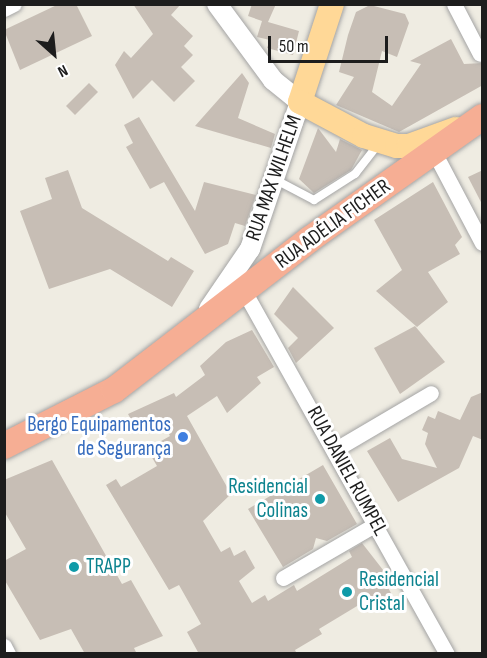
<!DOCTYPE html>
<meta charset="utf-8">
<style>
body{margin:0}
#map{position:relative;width:487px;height:658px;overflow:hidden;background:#efece2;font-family:"Sofia Sans Condensed",sans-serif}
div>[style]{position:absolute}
.building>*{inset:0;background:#c7beb5}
.roads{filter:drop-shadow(0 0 2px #a4a4a4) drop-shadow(0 0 2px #a4a4a4)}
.service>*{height:8px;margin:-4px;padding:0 4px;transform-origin:4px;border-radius:4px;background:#fff}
.minor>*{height:15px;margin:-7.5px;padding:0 7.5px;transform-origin:7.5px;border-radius:7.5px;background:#fff}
.tertiary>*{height:20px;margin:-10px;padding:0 10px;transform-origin:10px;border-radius:10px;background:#fff}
.primary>*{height:24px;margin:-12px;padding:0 12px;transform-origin:12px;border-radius:12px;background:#ffd897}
.trunk>*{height:26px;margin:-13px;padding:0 13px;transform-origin:13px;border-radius:13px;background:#f6ae94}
.dots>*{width:16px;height:16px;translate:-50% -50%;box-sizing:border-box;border:3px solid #fff;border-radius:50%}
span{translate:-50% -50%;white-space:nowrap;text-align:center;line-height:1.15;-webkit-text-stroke:6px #fff;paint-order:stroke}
.street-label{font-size:21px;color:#1d1d1d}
.shop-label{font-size:21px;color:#366cbe}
.right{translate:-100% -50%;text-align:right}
.culture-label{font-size:21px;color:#0d838f}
.left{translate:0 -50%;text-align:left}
.frame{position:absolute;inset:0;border:6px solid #1d1d1d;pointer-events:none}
.north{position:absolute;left:24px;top:24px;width:60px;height:60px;-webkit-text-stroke:4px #fff;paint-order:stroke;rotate:153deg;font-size:16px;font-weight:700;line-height:24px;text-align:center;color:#1d1d1d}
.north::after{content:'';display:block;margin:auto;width:21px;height:27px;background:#1d1d1d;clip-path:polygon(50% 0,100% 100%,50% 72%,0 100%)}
.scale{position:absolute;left:268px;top:36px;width:120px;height:27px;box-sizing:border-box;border:3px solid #1d1d1d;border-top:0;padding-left:8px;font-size:18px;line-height:21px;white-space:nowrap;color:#1d1d1d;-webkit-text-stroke:4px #fff;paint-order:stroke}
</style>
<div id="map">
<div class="building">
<i style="clip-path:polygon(59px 4px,76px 4px,92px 36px,20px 70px,4px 30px)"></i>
<i style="clip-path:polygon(133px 4px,181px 4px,171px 15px,193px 36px,184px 46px,193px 55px,181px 67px,195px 81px,174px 102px,152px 80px,133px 99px,115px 65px,124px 51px,131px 58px,153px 34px)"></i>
<i style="clip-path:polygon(252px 4px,276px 4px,268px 22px,299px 31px,293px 55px,267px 48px,270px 40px,257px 37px,262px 21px,248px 16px)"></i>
<i style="clip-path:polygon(370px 5px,405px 14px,409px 23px,397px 57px,382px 51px,372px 92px,392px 106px,421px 64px,410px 61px,451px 39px,464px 64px,483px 63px,483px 85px,399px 132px,336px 105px,354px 77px,339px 72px,348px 35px,356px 12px)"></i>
<i style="clip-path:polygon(242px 73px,249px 83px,238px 118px,275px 134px,271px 148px,195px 126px)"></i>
<i style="clip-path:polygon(89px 83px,98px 92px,75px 115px,66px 106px)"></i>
<i style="clip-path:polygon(139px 117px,195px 211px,204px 182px,256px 195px,245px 226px,235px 223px,228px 244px,205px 254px,164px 182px,150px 189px,126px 147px,133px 143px,124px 125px)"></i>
<i style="clip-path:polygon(318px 128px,336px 152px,340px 139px,362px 150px,351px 170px,314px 193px,299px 179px)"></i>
<i style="clip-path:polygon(68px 170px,82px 208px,168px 261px,171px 257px,194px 271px,172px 307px,110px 269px,49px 289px,20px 211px,52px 199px,45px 178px)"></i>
<i style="clip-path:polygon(483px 170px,483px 206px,468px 177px)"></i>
<i style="clip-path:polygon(433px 182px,462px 237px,455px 245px,460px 254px,428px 272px,448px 302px,417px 327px,376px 291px,402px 270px,374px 220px)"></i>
<i style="clip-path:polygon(293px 287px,334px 328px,296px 363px,288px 348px,298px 338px,274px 314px)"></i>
<i style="clip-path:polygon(415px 326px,445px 362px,400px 394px,374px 348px)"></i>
<i style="clip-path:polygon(252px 330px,274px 367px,257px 377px,261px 383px,227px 413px,217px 396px,187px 416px,231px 494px,203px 521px,221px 552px,230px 547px,234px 556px,245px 550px,255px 568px,239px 581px,252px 603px,265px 595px,268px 601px,294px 585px,297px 591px,352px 557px,349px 551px,362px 543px,387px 575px,383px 578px,392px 595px,379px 602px,372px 597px,319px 629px,322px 634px,295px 650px,297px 654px,199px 654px,187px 632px,201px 624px,179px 585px,169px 590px,106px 485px,116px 479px,121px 487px,157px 466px,147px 449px,170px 436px,159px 417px,136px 429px,128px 414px,174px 393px,176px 397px,205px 375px,200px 366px,226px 342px)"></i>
<i style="clip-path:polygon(483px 392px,483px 440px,473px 436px,459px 468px,398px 502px,367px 451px,390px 438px,402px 459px,437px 468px,425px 444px,428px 433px,422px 430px,428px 416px,435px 419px,438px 411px,460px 420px,471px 397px)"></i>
<i style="clip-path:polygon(52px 460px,122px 584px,131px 580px,163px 636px,134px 648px,137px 654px,85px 654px,71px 629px,40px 640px,4px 579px,4px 561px,26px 549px,4px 511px,4px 480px)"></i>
<i style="clip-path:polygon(323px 465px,357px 524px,327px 541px,316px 538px,313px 549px,283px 567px,248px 509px)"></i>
</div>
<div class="roads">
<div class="service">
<i style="left:276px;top:180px;width:43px;rotate:27.8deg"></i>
<i style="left:314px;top:200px;width:49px;rotate:-32.4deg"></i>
<i style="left:355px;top:174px;width:39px;rotate:-52deg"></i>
</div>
<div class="minor">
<i style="left:454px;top:4px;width:56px;rotate:62.5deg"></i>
<i style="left:4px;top:9px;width:11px;rotate:-27deg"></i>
<i style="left:433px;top:150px;width:105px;rotate:62.2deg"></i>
<i style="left:244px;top:291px;width:416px;rotate:60.8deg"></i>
<i style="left:336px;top:449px;width:110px;rotate:-30.5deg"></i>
<i style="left:283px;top:578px;width:108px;rotate:-30.1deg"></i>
<i style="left:4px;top:646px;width:9px;rotate:63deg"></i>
</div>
<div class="tertiary">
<i style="left:209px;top:309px;width:73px;rotate:-55.7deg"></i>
<i style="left:250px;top:249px;width:155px;rotate:-71.2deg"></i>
<i style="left:300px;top:102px;width:35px;rotate:-141deg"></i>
<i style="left:273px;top:80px;width:94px;rotate:-126.4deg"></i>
</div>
<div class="primary">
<i style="left:332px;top:4px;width:103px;rotate:108.1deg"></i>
<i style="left:300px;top:102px;width:72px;rotate:28deg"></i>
<i style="left:364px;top:136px;width:34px;rotate:17deg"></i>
<i style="left:397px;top:146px;width:12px"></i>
<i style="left:409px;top:146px;width:50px;rotate:-19.9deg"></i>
</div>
<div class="trunk">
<i style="left:4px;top:446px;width:123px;rotate:-27deg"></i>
<i style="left:114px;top:390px;width:247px;rotate:-37.6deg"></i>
<i style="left:310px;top:239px;width:211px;rotate:-35.3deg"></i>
</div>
</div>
<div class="dots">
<i style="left:183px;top:437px;background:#3f7fe0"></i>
<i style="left:320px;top:499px;background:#0f9aa8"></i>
<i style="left:74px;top:567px;background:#0f9aa8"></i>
<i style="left:347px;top:592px;background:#0f9aa8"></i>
</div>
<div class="street-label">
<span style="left:274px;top:178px;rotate:-71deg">RUA MAX WILHELM</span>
<span style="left:333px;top:224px;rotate:-36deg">RUA ADÉLIA FICHER</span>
<span style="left:347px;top:471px;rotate:61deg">RUA DANIEL RUMPEL</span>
</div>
<div class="shop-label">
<span class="right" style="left:171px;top:437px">Bergo Equipamentos<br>de Segurança</span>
</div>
<div class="culture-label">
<span class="right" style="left:308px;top:499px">Residencial<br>Colinas</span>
<span class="left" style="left:86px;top:567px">TRAPP</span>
<span class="left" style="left:359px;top:592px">Residencial<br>Cristal</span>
</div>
<div class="frame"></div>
<div class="north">N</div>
<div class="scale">50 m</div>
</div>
